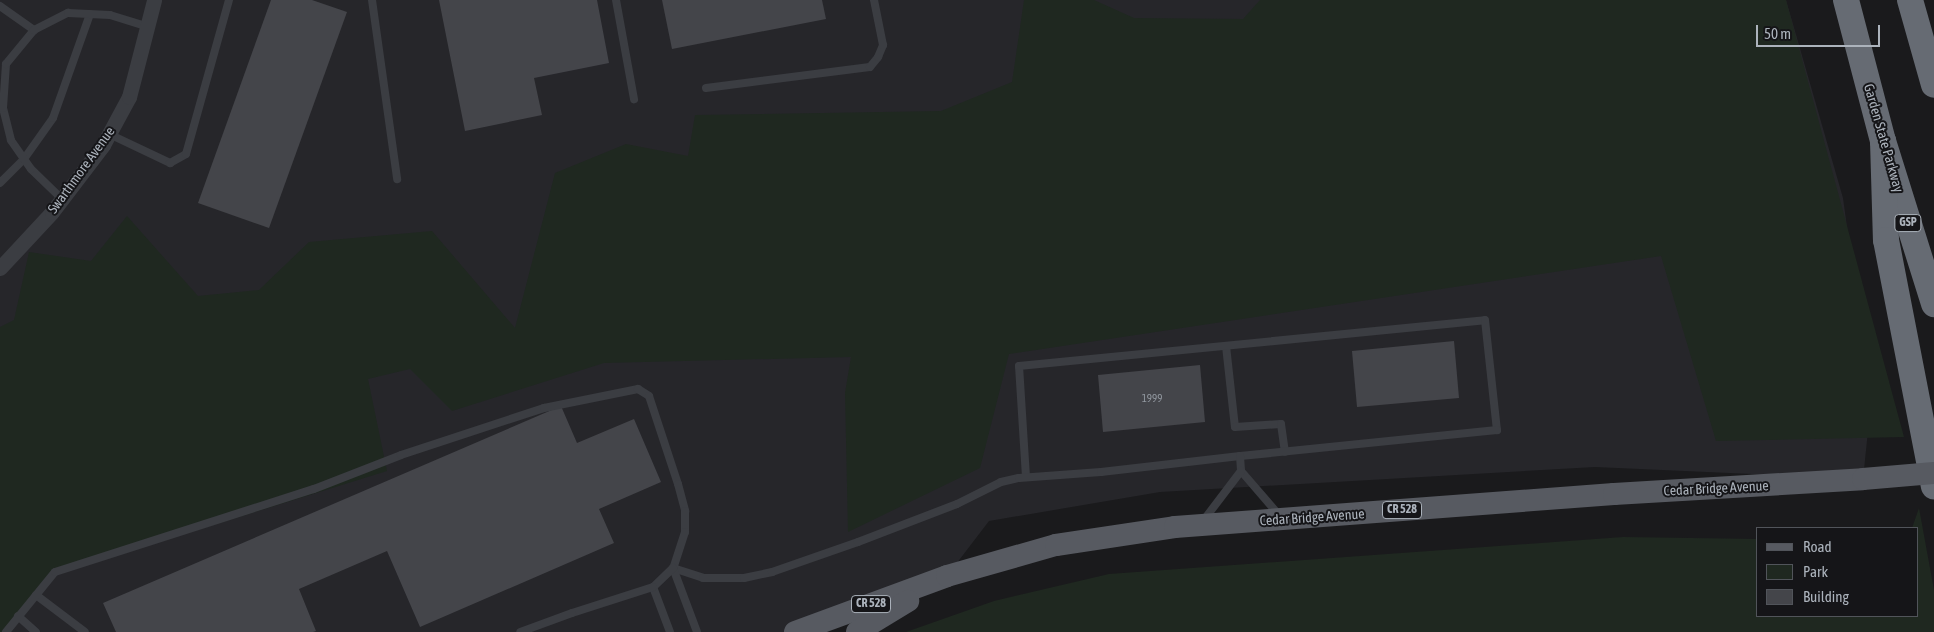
<!DOCTYPE html>
<style>
body{margin:0}
#map{position:relative;width:1934px;height:632px;overflow:hidden;background:#1a1a1c;font-family:"Asap Condensed",sans-serif}
div>[style]{position:absolute}
.built>*{inset:0;background:#26262a}
.green>*{inset:0;background:#1f2820}
.building>*{inset:0;background:#44454a}
.lane>*{height:8px;margin:-4px;padding:0 4px;transform-origin:4px;border-radius:4px;background:#3b3d42}
.street>*{height:15px;margin:-7.5px;padding:0 7.5px;transform-origin:7.5px;border-radius:7.5px;background:#3b3d42}
.primary>*{height:22px;margin:-11px;padding:0 11px;transform-origin:11px;border-radius:11px;background:#575a61}
.highway>*{height:26px;margin:-13px;padding:0 13px;transform-origin:13px;border-radius:13px;background:#666b73}
.primary-bridge>*{height:22px;margin:-11px;padding:0 11px;transform-origin:11px;border-radius:11px;background:#575a61}
span{translate:-50% -50%;white-space:nowrap;text-align:center;line-height:1.15;-webkit-text-stroke:4px #151518;paint-order:stroke}
.number-label{font-size:11px;color:#9298a0}
.number-label span{-webkit-text-stroke-width:0}
.shield-label span{padding:1px 4px;background:#151518;border:1px solid;border-radius:4px;-webkit-text-stroke-width:0}
.shield-label{font-size:12px;color:#acb3bc;font-weight:700}
.street-label{font-size:14px;color:#acb3bc}
.legend{position:absolute;left:1756px;top:527px;width:162px;height:90px;box-sizing:border-box;background:#151518;border:1px solid #51545a;margin:0;padding:6px 9px;list-style:none;font-size:15px;color:#acb3bc}
.legend li{display:flex;align-items:center;gap:10px;height:25px}
.legend b{width:25px;border:1px solid #51545a}
.scale{position:absolute;left:1756px;top:25px;width:124px;height:22px;box-sizing:border-box;border:2px solid #acb3bc;border-top:0;padding-left:6px;font-size:15px;line-height:18px;white-space:nowrap;color:#acb3bc;-webkit-text-stroke:4px #151518;paint-order:stroke}
</style>
<div id="map">
<div class="built">
<i style="clip-path:polygon(0 0,1786px 0,1843px 198px,1871px 402px,1863px 479px,1595px 467px,1160px 492px,989px 521px,947px 576px,795px 632px,0 632px)"></i>
</div>
<div class="green">
<i style="clip-path:polygon(1024px 0,1094px 0,1134px 18px,1243px 19px,1260px 0,1786px 0,1904px 437px,1716px 441px,1661px 256px,1009px 354px,980px 468px,848px 532px,845px 393px,851px 357px,604px 363px,452px 411px,410px 369px,368px 379px,387px 471px,59px 573px,8px 632px,0 632px,0 327px,14px 320px,29px 252px,91px 261px,127px 216px,198px 296px,259px 290px,309px 242px,432px 231px,515px 328px,555px 173px,626px 144px,688px 156px,695px 115px,941px 111px,1012px 82px)"></i>
<i style="clip-path:polygon(1919px 508px,1934px 590px,1934px 632px,906px 632px,994px 601px,1109px 574px,1623px 537px,1758px 539px,1758px 616px,1918px 616px,1918px 528px,1912px 528px)"></i>
</div>
<div class="building">
<i style="clip-path:polygon(271px 0,312px 0,347px 12px,269px 228px,198px 203px)"></i>
<i style="clip-path:polygon(439px 0,597px 0,609px 63px,534px 78px,542px 115px,465px 131px)"></i>
<i style="clip-path:polygon(662px 0,822px 0,826px 19px,672px 49px)"></i>
<i style="clip-path:polygon(1454px 341px,1459px 398px,1357px 407px,1352px 351px)"></i>
<i style="clip-path:polygon(1200px 365px,1205px 422px,1103px 432px,1098px 375px)"></i>
<i style="clip-path:polygon(561px 406px,577px 443px,634px 419px,661px 482px,599px 509px,614px 543px,420px 627px,387px 551px,299px 589px,316px 631px,313px 632px,116px 632px,103px 603px)"></i>
</div>
<div class="lane">
<i style="left:372px;top:0;width:181px;rotate:82deg"></i>
<i style="left:616px;top:0;width:101px;rotate:79.7deg"></i>
<i style="left:0;top:6px;width:42px;rotate:35.2deg"></i>
<i style="left:706px;top:88px;width:165px;rotate:-7.3deg"></i>
<i style="left:870px;top:67px;width:13px;rotate:-51deg"></i>
<i style="left:878px;top:57px;width:13px;rotate:-67deg"></i>
<i style="left:883px;top:45px;width:46px;rotate:-101.3deg"></i>
<i style="left:109px;top:134px;width:68px;rotate:25.4deg"></i>
<i style="left:170px;top:163px;width:18px;rotate:-29deg"></i>
<i style="left:186px;top:154px;width:160px;rotate:-74.4deg"></i>
<i style="left:0;top:183px;width:34px;rotate:-45deg"></i>
<i style="left:24px;top:159px;width:50px;rotate:-54.7deg"></i>
<i style="left:53px;top:118px;width:110px;rotate:-70.4deg"></i>
<i style="left:62px;top:199px;width:43px;rotate:-135.9deg"></i>
<i style="left:31px;top:169px;width:35px;rotate:-125deg"></i>
<i style="left:11px;top:140px;width:33px;rotate:-104deg"></i>
<i style="left:3px;top:108px;width:44px;rotate:-86.1deg"></i>
<i style="left:6px;top:64px;width:44px;rotate:-50.5deg"></i>
<i style="left:34px;top:30px;width:38px;rotate:-27deg"></i>
<i style="left:68px;top:13px;width:42px;rotate:2.7deg"></i>
<i style="left:110px;top:15px;width:41px;rotate:17.1deg"></i>
<i style="left:1226px;top:346px;width:81px;rotate:83.7deg"></i>
<i style="left:1235px;top:427px;width:46px;rotate:-3.7deg"></i>
<i style="left:1281px;top:424px;width:28px;rotate:82deg"></i>
<i style="left:1241px;top:471px;width:58px;rotate:49.2deg"></i>
<i style="left:1026px;top:477px;width:111px;rotate:-93.6deg"></i>
<i style="left:1019px;top:366px;width:468px;rotate:-5.6deg"></i>
<i style="left:1485px;top:320px;width:111px;rotate:83.8deg"></i>
<i style="left:1497px;top:430px;width:258px;rotate:174.2deg"></i>
<i style="left:673px;top:568px;width:32px;rotate:18deg"></i>
<i style="left:703px;top:578px;width:41px"></i>
<i style="left:744px;top:578px;width:29px;rotate:-12deg"></i>
<i style="left:772px;top:572px;width:91px;rotate:-19.2deg"></i>
<i style="left:858px;top:542px;width:106px;rotate:-21deg"></i>
<i style="left:957px;top:504px;width:49px;rotate:-26.6deg"></i>
<i style="left:1001px;top:482px;width:18px;rotate:-13deg"></i>
<i style="left:1019px;top:478px;width:82px;rotate:-4.2deg"></i>
<i style="left:1101px;top:472px;width:140px;rotate:-6.6deg"></i>
<i style="left:1240px;top:456px;width:15px;rotate:86deg"></i>
<i style="left:1241px;top:471px;width:63px;rotate:127.2deg"></i>
<i style="left:673px;top:568px;width:68px;rotate:69.4deg"></i>
<i style="left:653px;top:587px;width:48px;rotate:69.3deg"></i>
<i style="left:36px;top:595px;width:61px;rotate:37.1deg"></i>
<i style="left:18px;top:616px;width:24px;rotate:42deg"></i>
<i style="left:6px;top:632px;width:77px;rotate:-50.8deg"></i>
<i style="left:55px;top:572px;width:272px;rotate:-17.8deg"></i>
<i style="left:314px;top:489px;width:93px;rotate:-21.3deg"></i>
<i style="left:401px;top:455px;width:151px;rotate:-18.2deg"></i>
<i style="left:544px;top:408px;width:96px;rotate:-11.4deg"></i>
<i style="left:638px;top:389px;width:13px;rotate:32deg"></i>
<i style="left:649px;top:396px;width:93px;rotate:71.8deg"></i>
<i style="left:678px;top:484px;width:28px;rotate:75deg"></i>
<i style="left:685px;top:511px;width:21px;rotate:90deg"></i>
<i style="left:685px;top:532px;width:38px;rotate:108deg"></i>
<i style="left:673px;top:568px;width:28px;rotate:136deg"></i>
<i style="left:653px;top:587px;width:85px;rotate:162.2deg"></i>
<i style="left:572px;top:613px;width:55px;rotate:159.9deg"></i>
</div>
<div class="street">
<i style="left:0;top:268px;width:76px;rotate:-47.1deg"></i>
<i style="left:52px;top:212px;width:84px;rotate:-52.7deg"></i>
<i style="left:103px;top:145px;width:55px;rotate:-61.6deg"></i>
<i style="left:129px;top:97px;width:100px;rotate:-75.5deg"></i>
</div>
<div class="primary">
<i style="left:795px;top:632px;width:162px;rotate:-20.2deg"></i>
<i style="left:947px;top:576px;width:113px;rotate:-15.9deg"></i>
<i style="left:1056px;top:545px;width:120px;rotate:-8.6deg"></i>
<i style="left:1175px;top:527px;width:440px;rotate:-4.3deg"></i>
<i style="left:1614px;top:494px;width:249px;rotate:-3.4deg"></i>
<i style="left:857px;top:632px;width:60px;rotate:-31.3deg"></i>
</div>
<div class="highway">
<i style="left:1846px;top:0;width:146px;rotate:75.3deg"></i>
<i style="left:1883px;top:141px;width:171px;rotate:72.6deg"></i>
<i style="left:1910px;top:0;width:88px;rotate:74.2deg"></i>
<i style="left:1883px;top:141px;width:99px;rotate:88.3deg"></i>
<i style="left:1886px;top:240px;width:251px;rotate:79deg"></i>
</div>
<div class="primary-bridge">
<i style="left:1863px;top:479px;width:71px;rotate:-4.8deg"></i>
</div>
<div class="number-label">
<span style="left:1152px;top:398px">1999</span>
</div>
<div class="shield-label">
<span style="left:1908px;top:223px">GSP</span>
<span style="left:1402px;top:510px">CR 528</span>
<span style="left:871px;top:604px">CR 528</span>
</div>
<div class="street-label">
<span style="left:1884px;top:138px;rotate:74deg">Garden State Parkway</span>
<span style="left:81px;top:170px;rotate:-54deg">Swarthmore Avenue</span>
<span style="left:1716px;top:488px;rotate:-3deg">Cedar Bridge Avenue</span>
<span style="left:1312px;top:517px;rotate:-4deg">Cedar Bridge Avenue</span>
</div>
<ul class="legend">
<li><b style="height:6px;background:#575a61"></b>Road</li>
<li><b style="height:14px;background:#1f2820"></b>Park</li>
<li><b style="height:14px;background:#44454a"></b>Building</li>
</ul>
<div class="scale">50 m</div>
</div>
